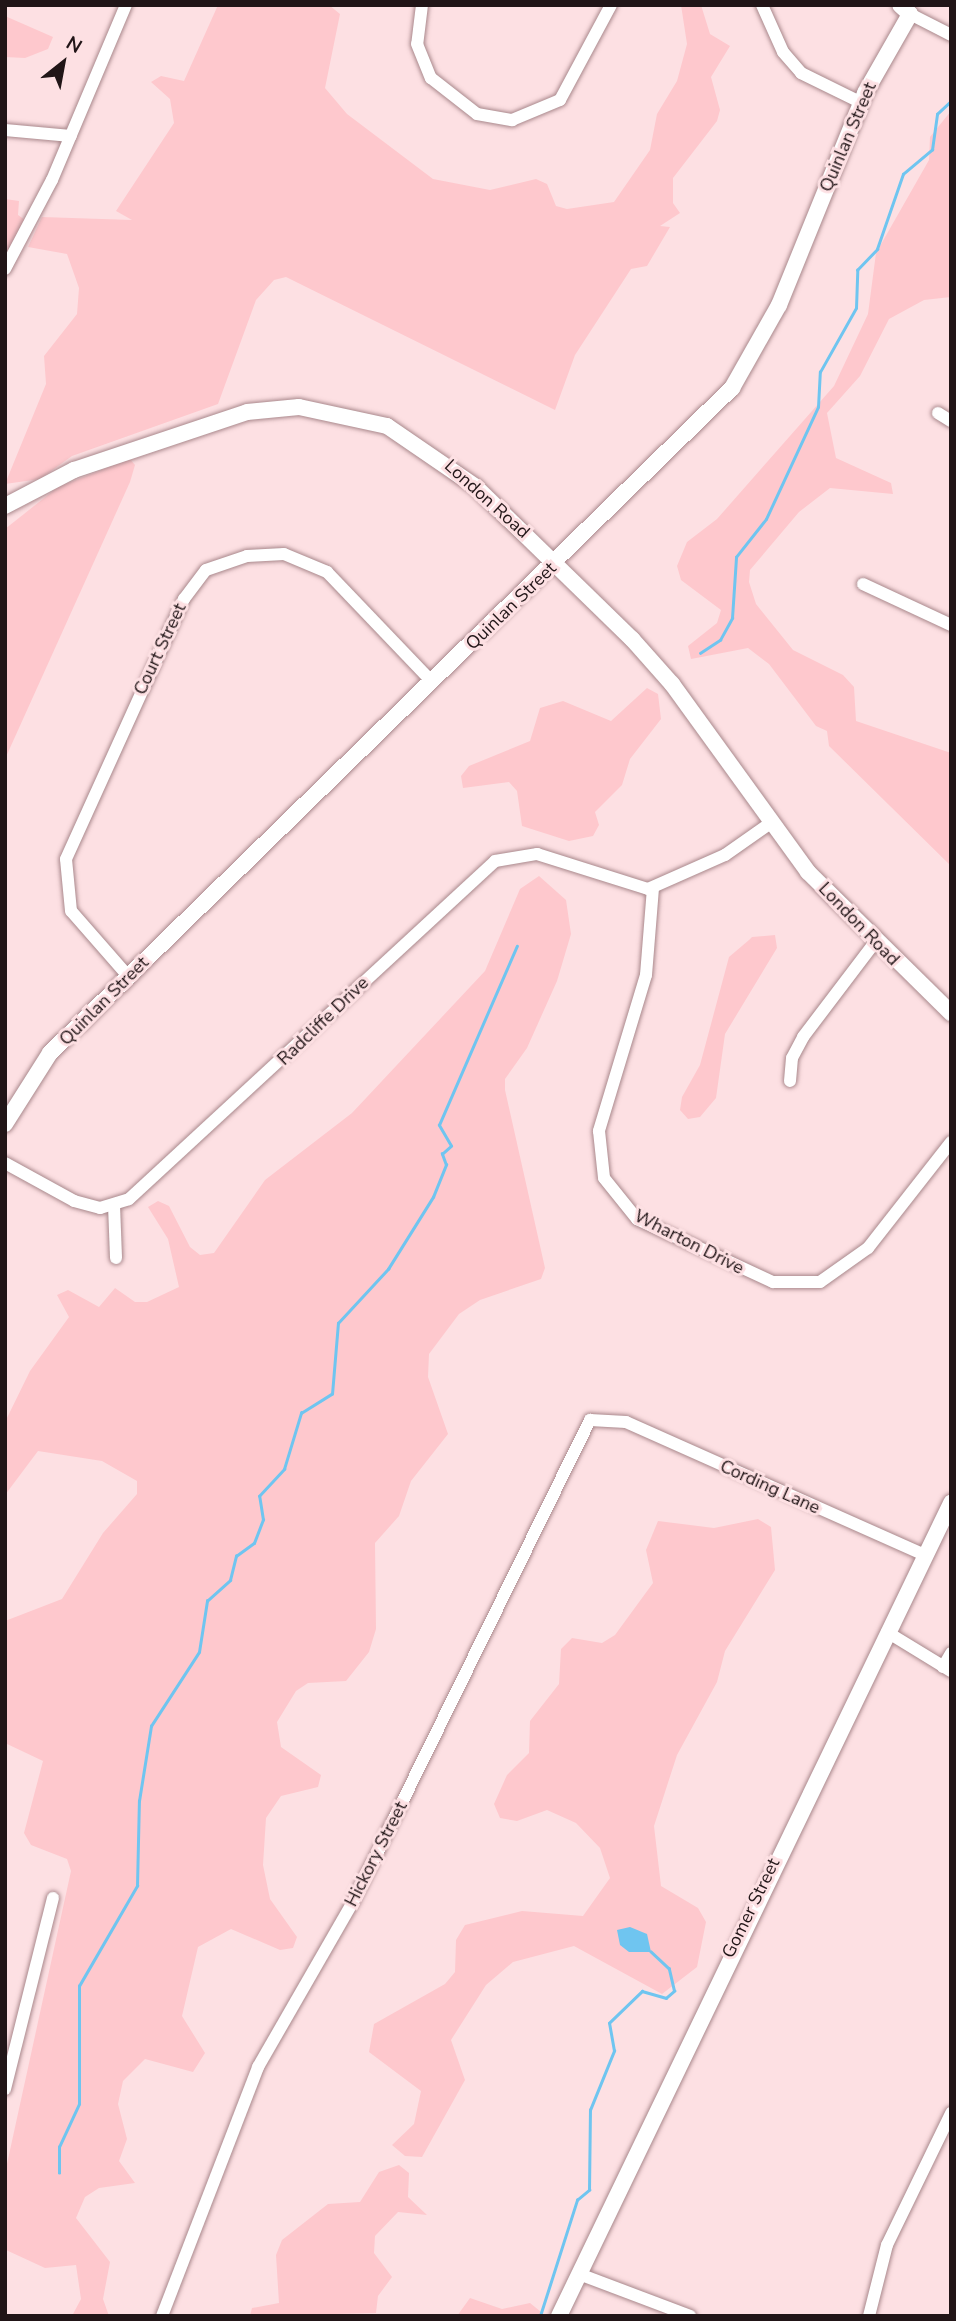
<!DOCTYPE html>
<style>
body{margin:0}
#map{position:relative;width:956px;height:2321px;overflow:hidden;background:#fde0e3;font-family:"Nunito Sans",sans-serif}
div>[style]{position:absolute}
.green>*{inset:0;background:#fec8cd}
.water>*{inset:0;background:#6fc5f0}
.stream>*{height:2.5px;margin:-1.25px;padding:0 1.25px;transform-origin:1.25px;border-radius:1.25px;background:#6fc5f0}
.roads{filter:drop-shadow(0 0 2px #a9888c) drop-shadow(0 0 2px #a9888c)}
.street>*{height:12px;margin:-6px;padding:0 6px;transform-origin:6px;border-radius:6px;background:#fff}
.secondary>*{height:16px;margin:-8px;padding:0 8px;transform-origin:8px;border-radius:8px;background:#fff}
span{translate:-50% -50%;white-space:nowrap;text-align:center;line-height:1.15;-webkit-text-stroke:6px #fde0e3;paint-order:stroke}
.street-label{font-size:18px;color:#211517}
.frame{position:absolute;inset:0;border:7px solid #211517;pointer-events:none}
.north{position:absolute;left:28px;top:28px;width:70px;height:70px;-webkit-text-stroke:5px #fde0e3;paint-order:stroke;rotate:31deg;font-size:19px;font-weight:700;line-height:28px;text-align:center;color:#211517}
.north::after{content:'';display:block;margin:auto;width:24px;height:32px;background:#211517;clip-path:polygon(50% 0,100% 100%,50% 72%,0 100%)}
</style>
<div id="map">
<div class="green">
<i style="clip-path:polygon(218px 5px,329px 5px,340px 14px,325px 88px,347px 114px,433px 179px,490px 190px,536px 179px,547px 184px,556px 206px,567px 209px,614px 202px,650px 150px,657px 114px,677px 81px,687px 44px,681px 5px,701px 5px,710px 34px,730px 46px,711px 77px,720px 110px,717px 121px,673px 178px,673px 203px,680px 213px,660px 226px,670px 227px,647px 266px,631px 269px,575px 355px,555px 410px,286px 277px,274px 280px,256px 300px,218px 404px,72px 456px,40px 479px,5px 484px,46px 384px,44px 356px,77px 314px,79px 288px,67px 254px,28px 247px,42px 217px,132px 220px,116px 211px,174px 123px,170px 99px,151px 82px,161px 76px,184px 81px)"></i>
<i style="clip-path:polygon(5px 16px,53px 37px,48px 49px,25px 58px,5px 57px)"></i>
<i style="clip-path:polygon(951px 111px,951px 297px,924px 300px,889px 319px,860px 376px,827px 413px,836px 458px,891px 483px,893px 494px,830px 488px,799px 512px,750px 570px,749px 582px,756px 604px,793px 650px,843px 675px,854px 687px,856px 721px,951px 753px,951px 866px,829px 746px,827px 731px,816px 726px,769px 664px,748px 648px,691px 659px,688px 646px,717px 623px,721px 610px,681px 580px,677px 566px,687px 542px,717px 519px,834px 386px,868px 314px,876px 253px,929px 160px,930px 137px)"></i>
<i style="clip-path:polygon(5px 199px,19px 201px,18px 215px,25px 220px,5px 257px)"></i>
<i style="clip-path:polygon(130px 459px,135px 465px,130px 482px,5px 759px,5px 529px,58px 487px)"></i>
<i style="clip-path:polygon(647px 688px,658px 694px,661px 719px,630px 759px,622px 785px,595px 812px,599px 825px,593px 836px,569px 841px,522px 826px,517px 791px,509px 782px,463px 788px,461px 776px,469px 766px,530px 741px,540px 708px,563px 701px,611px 721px)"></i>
<i style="clip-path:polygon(539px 876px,566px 900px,571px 934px,557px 981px,527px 1048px,505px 1079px,505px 1090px,545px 1268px,541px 1279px,480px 1300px,459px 1314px,429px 1354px,428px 1377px,448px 1434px,411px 1481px,399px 1516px,375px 1543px,376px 1629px,369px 1652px,346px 1681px,308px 1683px,296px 1691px,277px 1722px,281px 1747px,321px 1775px,318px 1787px,281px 1796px,266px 1818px,263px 1865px,270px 1899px,297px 1937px,293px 1948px,280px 1950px,231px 1929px,198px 1947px,182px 2016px,205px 2053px,193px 2072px,145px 2059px,123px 2081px,118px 2104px,127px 2139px,119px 2161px,135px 2183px,99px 2188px,85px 2197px,76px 2218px,110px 2262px,103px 2299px,109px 2316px,72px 2316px,81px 2299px,76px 2265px,45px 2268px,6px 2250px,5px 2173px,71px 1871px,67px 1859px,31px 1845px,24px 1833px,43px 1761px,5px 1743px,5px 1621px,62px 1599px,103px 1533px,137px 1494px,137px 1481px,102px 1461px,38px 1451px,5px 1495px,5px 1422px,30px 1371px,69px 1317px,57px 1295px,68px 1290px,99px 1307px,115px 1288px,135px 1302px,147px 1302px,179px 1287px,168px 1239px,148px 1207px,158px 1201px,169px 1206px,190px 1247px,200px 1255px,214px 1253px,265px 1180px,352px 1113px,485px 971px,520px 889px)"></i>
<i style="clip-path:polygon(775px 935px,777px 948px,725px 1034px,716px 1098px,700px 1117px,688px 1119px,680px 1110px,682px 1097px,700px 1065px,729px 957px,749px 940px,752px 937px)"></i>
<i style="clip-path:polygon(758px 1519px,771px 1527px,775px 1570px,725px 1651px,717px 1682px,677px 1755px,654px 1826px,661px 1886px,698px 1908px,706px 1922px,697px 1967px,662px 1994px,574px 1946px,513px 1962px,486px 1985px,451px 2040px,465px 2080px,422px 2157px,405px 2156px,392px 2145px,414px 2124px,421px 2091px,369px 2052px,374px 2024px,445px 1984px,455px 1972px,456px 1940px,465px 1925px,522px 1911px,583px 1916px,610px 1878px,600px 1848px,576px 1823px,547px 1810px,517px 1821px,500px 1818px,494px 1804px,507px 1775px,529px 1753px,530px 1721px,559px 1684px,561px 1649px,572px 1638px,602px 1643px,615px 1635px,653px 1583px,646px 1550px,658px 1521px,714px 1528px)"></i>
<i style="clip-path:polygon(399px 2165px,409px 2173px,408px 2197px,427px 2215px,398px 2212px,375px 2236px,374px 2253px,392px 2277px,378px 2296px,376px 2313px,250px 2316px,252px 2308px,279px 2303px,276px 2255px,282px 2240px,328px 2204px,360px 2202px,379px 2172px)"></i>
<i style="clip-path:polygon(470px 2298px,502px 2309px,530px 2303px,546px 2316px,457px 2316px)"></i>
</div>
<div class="water">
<i style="clip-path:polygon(630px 1927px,647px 1934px,651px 1952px,629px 1952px,620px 1945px,617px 1930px)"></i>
</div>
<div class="stream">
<i style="left:700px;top:653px;width:24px;rotate:-33deg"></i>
<i style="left:720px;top:640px;width:25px;rotate:-61deg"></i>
<i style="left:732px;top:618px;width:61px;rotate:-86.2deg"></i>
<i style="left:736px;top:557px;width:48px;rotate:-51.7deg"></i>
<i style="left:766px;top:519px;width:123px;rotate:-65.1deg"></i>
<i style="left:818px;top:407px;width:35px;rotate:-87deg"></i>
<i style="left:820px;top:372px;width:73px;rotate:-60.6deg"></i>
<i style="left:856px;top:308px;width:38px;rotate:-88deg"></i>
<i style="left:857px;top:270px;width:29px;rotate:-46deg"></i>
<i style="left:877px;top:249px;width:79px;rotate:-70.9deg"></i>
<i style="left:903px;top:174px;width:38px;rotate:-40deg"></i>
<i style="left:932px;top:150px;width:36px;rotate:-82deg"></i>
<i style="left:937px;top:114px;width:19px;rotate:-43deg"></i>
<i style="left:59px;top:2173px;width:26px;rotate:-90deg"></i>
<i style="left:59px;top:2147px;width:47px;rotate:-65.1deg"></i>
<i style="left:79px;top:2104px;width:118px;rotate:-90deg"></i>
<i style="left:79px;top:1986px;width:116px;rotate:-59.9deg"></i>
<i style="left:137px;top:1886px;width:85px;rotate:-88.7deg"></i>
<i style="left:139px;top:1801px;width:76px;rotate:-80.9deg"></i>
<i style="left:151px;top:1726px;width:88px;rotate:-57deg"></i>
<i style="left:199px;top:1652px;width:52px;rotate:-81.1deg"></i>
<i style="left:207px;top:1601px;width:31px;rotate:-42deg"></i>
<i style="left:230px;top:1580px;width:25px;rotate:-76deg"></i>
<i style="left:236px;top:1556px;width:22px;rotate:-36deg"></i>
<i style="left:254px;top:1543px;width:25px;rotate:-69deg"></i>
<i style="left:263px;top:1520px;width:24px;rotate:-99deg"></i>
<i style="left:259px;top:1496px;width:37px;rotate:-47deg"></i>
<i style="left:284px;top:1469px;width:59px;rotate:-73.1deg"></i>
<i style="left:301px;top:1413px;width:36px;rotate:-32deg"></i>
<i style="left:332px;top:1394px;width:71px;rotate:-85.2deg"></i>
<i style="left:338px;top:1323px;width:74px;rotate:-47.2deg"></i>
<i style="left:388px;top:1269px;width:85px;rotate:-58deg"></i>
<i style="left:433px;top:1197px;width:35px;rotate:-68deg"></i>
<i style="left:446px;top:1165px;width:12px;rotate:-110deg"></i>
<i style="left:442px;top:1154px;width:12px;rotate:-42deg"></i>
<i style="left:451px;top:1146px;width:24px;rotate:-120deg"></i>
<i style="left:439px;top:1125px;width:195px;rotate:-66.5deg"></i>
<i style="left:540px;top:2316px;width:122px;rotate:-72.3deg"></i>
<i style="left:577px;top:2200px;width:16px;rotate:-40deg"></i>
<i style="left:589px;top:2190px;width:80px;rotate:-89.3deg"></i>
<i style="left:590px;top:2110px;width:64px;rotate:-67.9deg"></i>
<i style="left:614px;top:2051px;width:28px;rotate:-100deg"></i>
<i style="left:609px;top:2023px;width:46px;rotate:-44.1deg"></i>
<i style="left:642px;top:1991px;width:25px;rotate:16deg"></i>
<i style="left:666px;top:1998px;width:11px;rotate:-41deg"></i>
<i style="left:674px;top:1991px;width:23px;rotate:-103deg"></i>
<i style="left:669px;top:1969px;width:25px;rotate:-137deg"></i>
</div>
<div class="roads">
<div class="street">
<i style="left:422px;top:5px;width:39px;rotate:97deg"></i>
<i style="left:417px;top:44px;width:37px;rotate:68deg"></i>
<i style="left:431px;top:78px;width:58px;rotate:38deg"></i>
<i style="left:477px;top:114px;width:36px;rotate:10deg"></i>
<i style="left:512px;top:120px;width:52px;rotate:-22.6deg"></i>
<i style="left:560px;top:100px;width:108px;rotate:-61.8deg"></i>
<i style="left:762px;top:5px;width:51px;rotate:65.9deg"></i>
<i style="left:783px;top:52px;width:28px;rotate:49deg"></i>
<i style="left:801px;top:73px;width:66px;rotate:26.2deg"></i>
<i style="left:910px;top:14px;width:46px;rotate:27.1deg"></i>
<i style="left:5px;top:130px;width:66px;rotate:5.2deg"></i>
<i style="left:5px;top:269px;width:101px;rotate:-62.2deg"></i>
<i style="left:52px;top:180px;width:190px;rotate:-67.1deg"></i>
<i style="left:938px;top:413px;width:15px;rotate:32deg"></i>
<i style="left:863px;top:584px;width:97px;rotate:25deg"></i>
<i style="left:653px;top:888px;width:87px;rotate:94.6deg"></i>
<i style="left:646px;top:975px;width:163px;rotate:106.8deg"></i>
<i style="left:599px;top:1131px;width:47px;rotate:83.9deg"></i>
<i style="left:604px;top:1178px;width:53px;rotate:51.2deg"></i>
<i style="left:637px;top:1219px;width:150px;rotate:24.9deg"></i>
<i style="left:773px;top:1282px;width:47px"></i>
<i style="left:820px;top:1282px;width:59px;rotate:-35.3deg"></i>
<i style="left:868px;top:1248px;width:135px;rotate:-51.9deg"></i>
<i style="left:128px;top:976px;width:86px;rotate:-131.2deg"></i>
<i style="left:71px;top:911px;width:52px;rotate:-95.5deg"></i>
<i style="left:66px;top:859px;width:286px;rotate:-65.6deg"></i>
<i style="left:184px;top:599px;width:36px;rotate:-53deg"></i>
<i style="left:206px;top:570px;width:43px;rotate:-18.9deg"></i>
<i style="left:247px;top:556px;width:37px;rotate:-3deg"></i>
<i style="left:284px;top:554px;width:47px;rotate:22.7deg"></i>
<i style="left:327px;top:572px;width:152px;rotate:46.3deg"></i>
<i style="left:790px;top:1081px;width:23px;rotate:-85deg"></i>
<i style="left:792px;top:1058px;width:24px;rotate:-62deg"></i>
<i style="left:803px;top:1037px;width:121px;rotate:-52.8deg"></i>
<i style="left:5px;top:1163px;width:79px;rotate:28.8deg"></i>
<i style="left:74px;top:1201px;width:27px;rotate:15deg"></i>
<i style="left:100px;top:1208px;width:30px;rotate:-17deg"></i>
<i style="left:129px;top:1199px;width:498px;rotate:-42.7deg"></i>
<i style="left:495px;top:861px;width:43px;rotate:-9.5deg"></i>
<i style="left:537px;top:854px;width:116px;rotate:17.5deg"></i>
<i style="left:648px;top:889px;width:84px;rotate:-23.8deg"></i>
<i style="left:725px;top:855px;width:57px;rotate:-35.1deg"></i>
<i style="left:114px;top:1205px;width:53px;rotate:87.8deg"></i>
<i style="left:887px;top:1632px;width:75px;rotate:31.4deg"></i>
<i style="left:943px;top:1667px;width:16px;rotate:-60deg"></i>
<i style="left:5px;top:2089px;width:197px;rotate:-75.9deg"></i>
<i style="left:579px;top:2274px;width:119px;rotate:20.7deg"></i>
<i style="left:162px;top:2316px;width:267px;rotate:-68.9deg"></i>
<i style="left:258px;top:2067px;width:193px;rotate:-60.1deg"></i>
<i style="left:354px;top:1900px;width:535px;rotate:-63.82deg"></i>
<i style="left:590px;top:1420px;width:36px;rotate:3deg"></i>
<i style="left:626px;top:1422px;width:327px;rotate:24deg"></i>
<i style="left:869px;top:2316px;width:73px;rotate:-75.8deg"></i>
<i style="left:887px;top:2245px;width:147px;rotate:-64.1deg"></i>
</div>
<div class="secondary">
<i style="left:5px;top:506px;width:78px;rotate:-27.6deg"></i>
<i style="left:74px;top:470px;width:182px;rotate:-18.5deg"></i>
<i style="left:247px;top:412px;width:52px;rotate:-5.5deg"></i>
<i style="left:299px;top:407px;width:90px;rotate:12.2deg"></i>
<i style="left:387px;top:426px;width:108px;rotate:34.4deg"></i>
<i style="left:476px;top:487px;width:218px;rotate:44.3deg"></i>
<i style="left:632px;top:639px;width:60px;rotate:48.4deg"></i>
<i style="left:672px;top:684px;width:232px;rotate:54.1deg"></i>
<i style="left:808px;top:872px;width:201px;rotate:44.6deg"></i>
<i style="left:5px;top:1124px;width:84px;rotate:-57.6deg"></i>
<i style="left:50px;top:1053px;width:953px;rotate:-44.28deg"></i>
<i style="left:732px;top:388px;width:95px;rotate:-60.5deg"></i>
<i style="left:779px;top:305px;width:229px;rotate:-67.9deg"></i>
<i style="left:865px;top:93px;width:91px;rotate:-60.3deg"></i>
<i style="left:910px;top:14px;width:13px;rotate:-138deg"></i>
<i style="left:559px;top:2316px;width:903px;rotate:-64.26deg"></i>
</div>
</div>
<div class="street-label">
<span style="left:848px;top:137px;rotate:-67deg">Quinlan Street</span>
<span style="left:487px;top:499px;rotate:42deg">London Road</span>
<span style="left:511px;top:606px;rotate:-44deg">Quinlan Street</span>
<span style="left:160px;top:649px;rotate:-65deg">Court Street</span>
<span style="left:859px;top:924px;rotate:46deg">London Road</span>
<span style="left:104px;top:1001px;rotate:-45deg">Quinlan Street</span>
<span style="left:323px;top:1021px;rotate:-44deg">Radcliffe Drive</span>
<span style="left:689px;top:1242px;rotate:27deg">Wharton Drive</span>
<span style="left:770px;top:1487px;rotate:24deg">Cording Lane</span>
<span style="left:376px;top:1854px;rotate:-63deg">Hickory Street</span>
<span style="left:751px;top:1908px;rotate:-64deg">Gomer Street</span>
</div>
<div class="frame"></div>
<div class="north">N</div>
</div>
